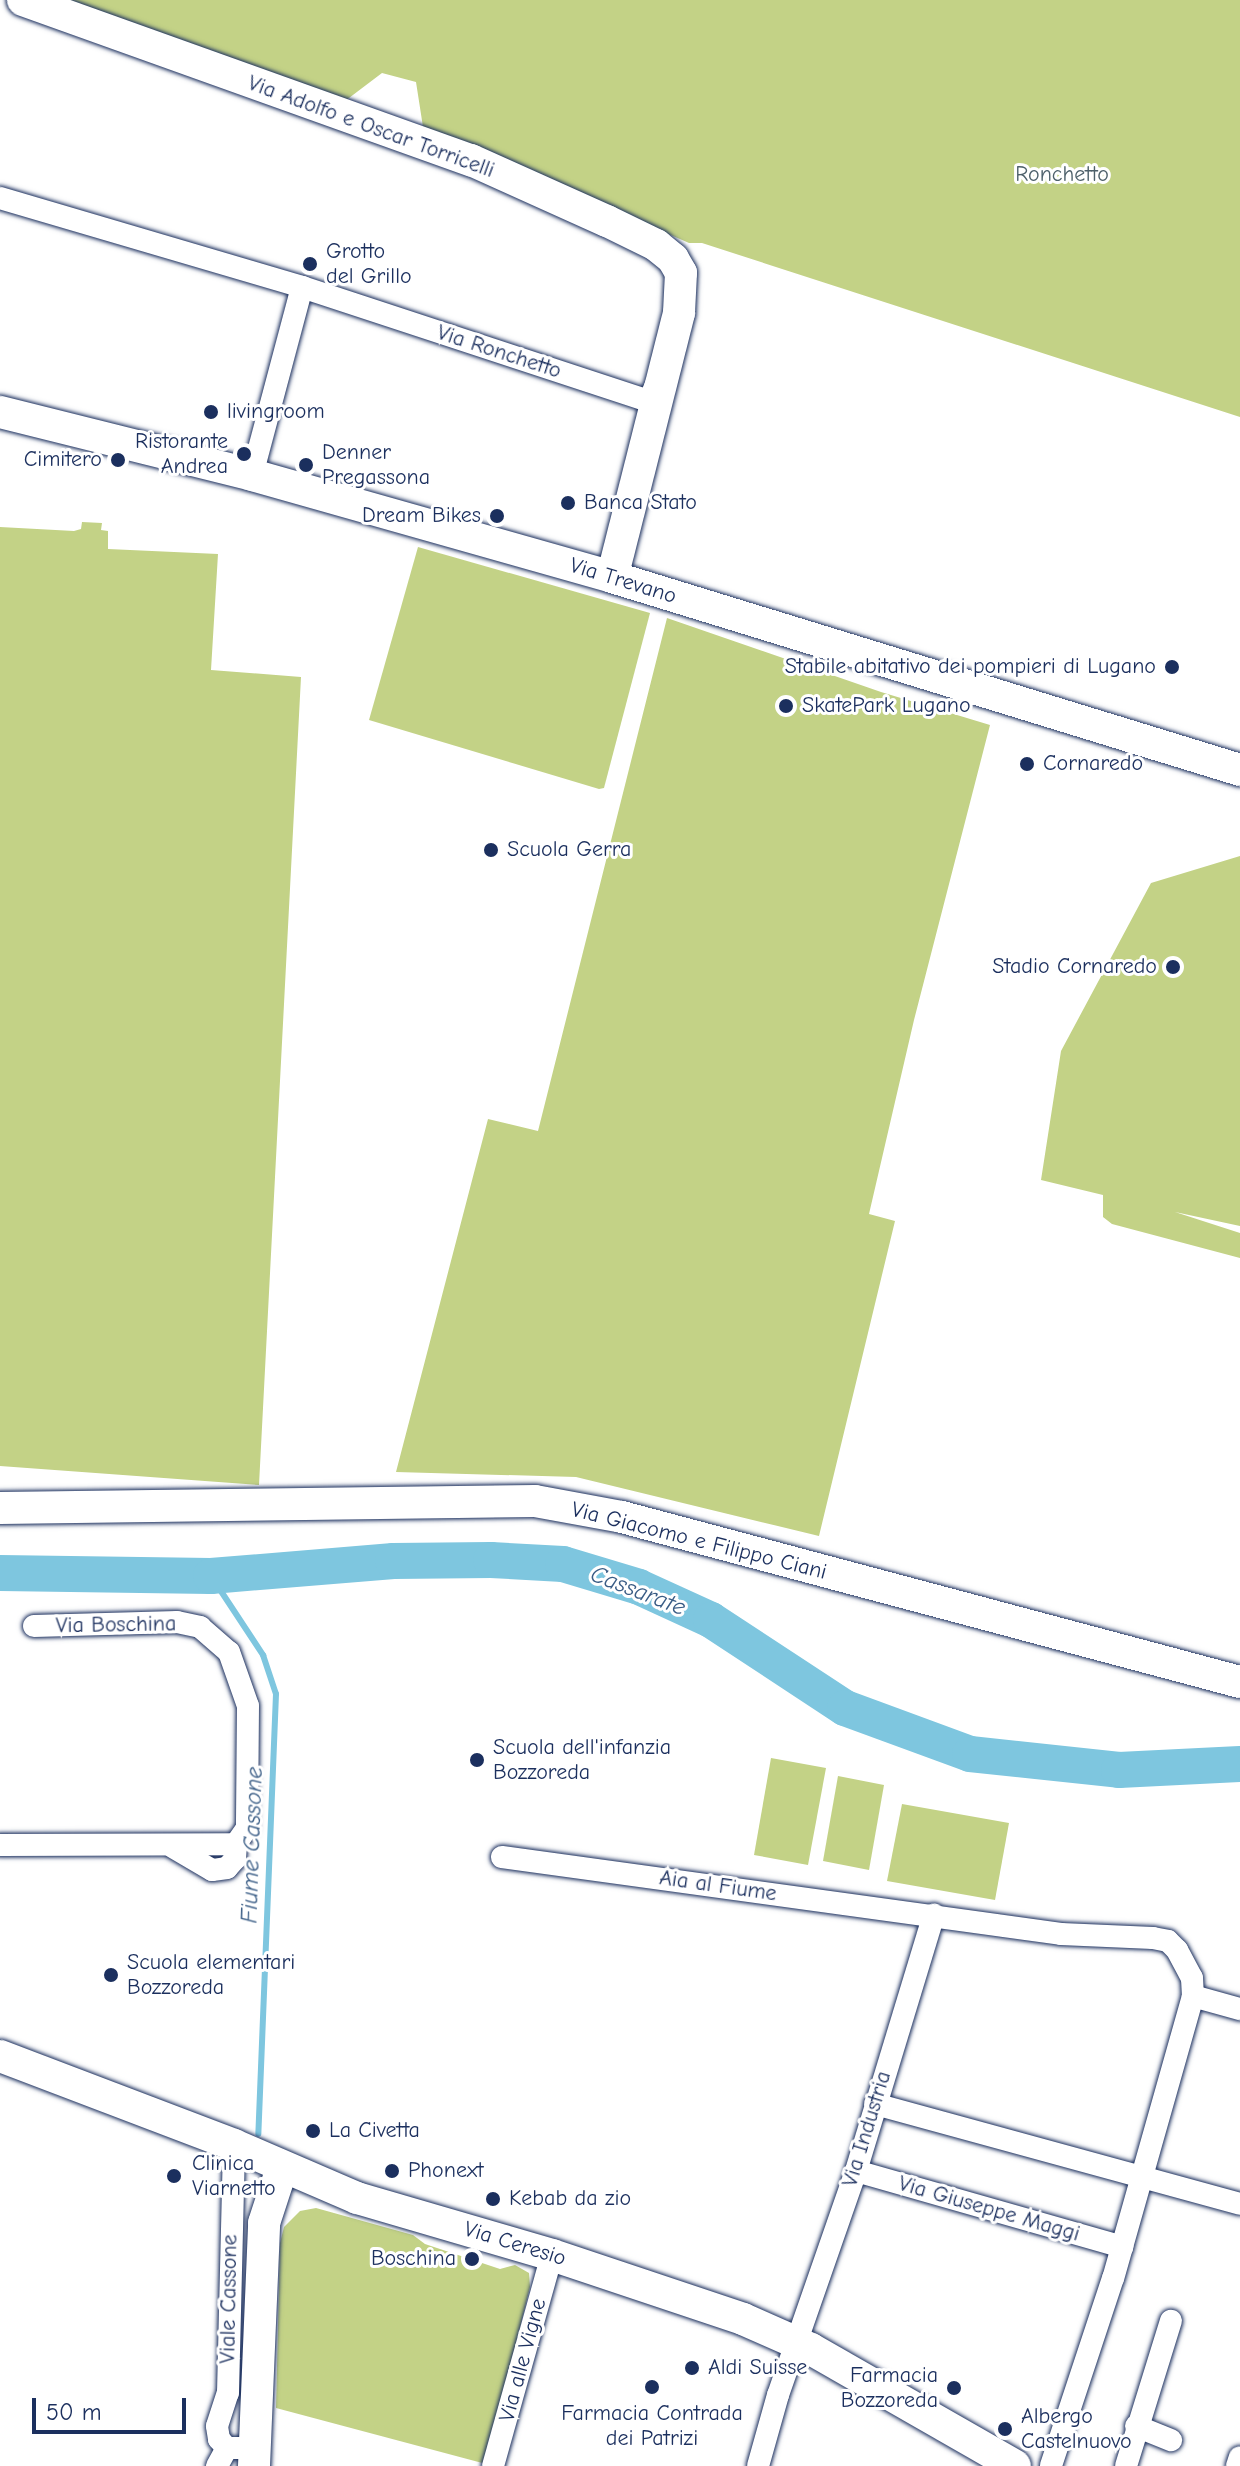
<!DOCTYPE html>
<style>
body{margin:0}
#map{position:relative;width:1240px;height:2466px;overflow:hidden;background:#fff;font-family:"Comic Neue",sans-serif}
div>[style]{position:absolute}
.green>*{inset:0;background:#c3d286}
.stream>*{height:6px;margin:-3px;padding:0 3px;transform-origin:3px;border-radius:3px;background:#7ec6df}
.river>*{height:36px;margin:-18px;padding:0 18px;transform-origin:18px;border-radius:18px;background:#7ec6df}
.roads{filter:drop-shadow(0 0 2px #1b2f5e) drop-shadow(0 0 2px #1b2f5e)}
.street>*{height:22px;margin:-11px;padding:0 11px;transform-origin:11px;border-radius:11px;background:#fff}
.secondary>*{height:32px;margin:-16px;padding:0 16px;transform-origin:16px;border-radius:16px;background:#fff}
.dots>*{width:22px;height:22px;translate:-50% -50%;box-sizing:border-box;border:4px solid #fff;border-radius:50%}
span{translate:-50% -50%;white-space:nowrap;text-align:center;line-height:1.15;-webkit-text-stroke:6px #fff;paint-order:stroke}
.street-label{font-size:22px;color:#1b2f5e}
.park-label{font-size:22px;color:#4d606a}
.poi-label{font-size:22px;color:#1b2f5e}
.left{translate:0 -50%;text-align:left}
.right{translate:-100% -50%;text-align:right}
.water-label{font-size:24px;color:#395c85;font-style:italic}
.scale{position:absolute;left:32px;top:2398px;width:154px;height:36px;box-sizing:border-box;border:4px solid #1b2f5e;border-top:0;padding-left:10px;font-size:24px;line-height:28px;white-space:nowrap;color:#1b2f5e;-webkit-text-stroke:6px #fff;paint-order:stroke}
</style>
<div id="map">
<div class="green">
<i style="clip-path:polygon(61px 0,1240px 0,1240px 417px,702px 243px,689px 243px,423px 127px,416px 82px,382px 73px,345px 101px)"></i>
<i style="clip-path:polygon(82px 522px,102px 523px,101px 530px,108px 531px,108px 549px,218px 554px,211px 670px,301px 677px,259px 1485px,0 1466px,0 527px,74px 531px,81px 529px)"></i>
<i style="clip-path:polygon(418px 547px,650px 613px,604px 788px,599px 789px,369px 720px)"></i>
<i style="clip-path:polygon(667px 618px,881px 692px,990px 725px,914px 1020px,869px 1214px,895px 1221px,819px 1536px,576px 1477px,396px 1472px,488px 1119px,538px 1131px)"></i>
<i style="clip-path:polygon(1240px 856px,1240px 1226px,1175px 1212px,1240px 1233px,1240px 1258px,1112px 1224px,1103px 1217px,1103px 1195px,1041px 1180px,1061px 1051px,1151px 883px)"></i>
<i style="clip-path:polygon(771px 1758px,826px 1768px,808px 1865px,754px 1855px)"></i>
<i style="clip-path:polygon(838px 1776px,884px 1785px,869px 1870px,823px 1861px)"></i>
<i style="clip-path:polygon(902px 1804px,1009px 1823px,995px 1900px,887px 1881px)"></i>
<i style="clip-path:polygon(316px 2208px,413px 2235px,425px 2244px,500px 2269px,515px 2265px,529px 2273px,530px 2287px,486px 2464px,276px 2408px,280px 2243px,284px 2227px,300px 2211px)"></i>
</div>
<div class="stream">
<i style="left:211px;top:1576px;width:95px;rotate:56.6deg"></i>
<i style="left:263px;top:1655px;width:41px;rotate:71.6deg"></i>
<i style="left:276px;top:1694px;width:440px;rotate:92.3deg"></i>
</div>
<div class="river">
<i style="left:0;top:1573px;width:211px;rotate:0.8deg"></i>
<i style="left:211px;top:1576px;width:183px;rotate:-4.7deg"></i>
<i style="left:393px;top:1561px;width:98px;rotate:-0.6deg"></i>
<i style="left:491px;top:1560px;width:72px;rotate:3.2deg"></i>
<i style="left:563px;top:1564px;width:79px;rotate:16.8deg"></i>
<i style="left:639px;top:1587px;width:79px;rotate:24.6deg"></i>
<i style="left:711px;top:1620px;width:160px;rotate:33.3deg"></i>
<i style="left:845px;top:1708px;width:133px;rotate:20.2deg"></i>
<i style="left:970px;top:1754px;width:150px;rotate:6.1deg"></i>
<i style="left:1119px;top:1770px;width:121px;rotate:-2.8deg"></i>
</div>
<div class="roads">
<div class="street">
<i style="left:0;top:198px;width:315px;rotate:16.4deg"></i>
<i style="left:302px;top:287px;width:195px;rotate:104.9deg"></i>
<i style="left:302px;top:287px;width:365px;rotate:18.2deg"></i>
<i style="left:649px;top:401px;width:21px;rotate:-67deg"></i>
<i style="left:34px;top:1626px;width:143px;rotate:-1.6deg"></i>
<i style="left:177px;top:1622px;width:24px;rotate:12deg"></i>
<i style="left:200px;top:1627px;width:38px;rotate:41deg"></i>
<i style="left:229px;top:1652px;width:57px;rotate:70.6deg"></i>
<i style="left:248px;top:1706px;width:122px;rotate:90.5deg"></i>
<i style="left:247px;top:1828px;width:19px;rotate:125deg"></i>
<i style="left:0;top:1845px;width:236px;rotate:-0.2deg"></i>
<i style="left:236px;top:1844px;width:15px;rotate:94deg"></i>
<i style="left:235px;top:1859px;width:12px;rotate:132deg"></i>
<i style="left:227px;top:1868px;width:15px;rotate:172deg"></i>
<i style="left:212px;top:1870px;width:45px;rotate:-149.5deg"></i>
<i style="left:502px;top:1857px;width:564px;rotate:7.84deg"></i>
<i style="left:1061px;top:1934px;width:92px;rotate:2.5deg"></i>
<i style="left:1153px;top:1938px;width:15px;rotate:11deg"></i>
<i style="left:1168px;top:1941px;width:13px;rotate:45deg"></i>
<i style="left:1177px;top:1950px;width:32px;rotate:62deg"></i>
<i style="left:1192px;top:1978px;width:18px;rotate:87deg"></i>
<i style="left:1193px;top:1996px;width:293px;rotate:105.8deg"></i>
<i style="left:1113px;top:2278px;width:198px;rotate:108.3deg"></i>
<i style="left:1193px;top:1996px;width:49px;rotate:15.5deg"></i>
<i style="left:875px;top:2104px;width:378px;rotate:15.3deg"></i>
<i style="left:856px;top:2171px;width:277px;rotate:15.9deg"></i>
<i style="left:1136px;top:2426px;width:38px;rotate:22deg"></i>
<i style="left:227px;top:2448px;width:12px;rotate:-132deg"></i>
<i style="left:219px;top:2439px;width:13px;rotate:-99deg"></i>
<i style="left:217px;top:2426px;width:35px;rotate:-72deg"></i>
<i style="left:228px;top:2393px;width:248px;rotate:-88.6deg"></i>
<i style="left:217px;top:2466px;width:21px;rotate:-61deg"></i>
<i style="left:227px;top:2448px;width:15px"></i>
<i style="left:493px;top:2466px;width:219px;rotate:-74.4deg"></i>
<i style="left:758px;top:2466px;width:74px;rotate:-74.3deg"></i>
<i style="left:778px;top:2395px;width:237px;rotate:-70.8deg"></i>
<i style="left:856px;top:2171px;width:268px;rotate:-73.1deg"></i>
<i style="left:1126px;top:2466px;width:152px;rotate:-72.8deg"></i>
<i style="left:1237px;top:2466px;width:9px;rotate:-72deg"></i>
</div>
<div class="secondary">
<i style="left:23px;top:0;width:476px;rotate:19.7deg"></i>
<i style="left:471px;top:160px;width:149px;rotate:24.2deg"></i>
<i style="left:607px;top:221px;width:55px;rotate:26.1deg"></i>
<i style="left:656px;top:245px;width:22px;rotate:39deg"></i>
<i style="left:673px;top:259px;width:16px;rotate:60deg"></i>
<i style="left:681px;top:273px;width:40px;rotate:92.9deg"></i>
<i style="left:679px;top:313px;width:272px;rotate:104.2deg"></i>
<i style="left:0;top:412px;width:260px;rotate:14deg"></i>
<i style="left:252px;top:475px;width:374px;rotate:15.8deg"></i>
<i style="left:612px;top:577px;width:657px;rotate:17.08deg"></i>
<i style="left:0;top:1508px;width:535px;rotate:-0.75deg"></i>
<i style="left:535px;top:1501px;width:88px;rotate:10.4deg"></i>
<i style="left:622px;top:1517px;width:640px;rotate:14.95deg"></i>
<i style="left:0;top:2056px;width:250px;rotate:20.8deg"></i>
<i style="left:234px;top:2145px;width:134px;rotate:23.3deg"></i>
<i style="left:357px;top:2198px;width:203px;rotate:16.3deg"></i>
<i style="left:552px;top:2255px;width:201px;rotate:18.5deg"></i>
<i style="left:743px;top:2319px;width:74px;rotate:23.8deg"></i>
<i style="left:811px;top:2349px;width:235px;rotate:29.8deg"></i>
<i style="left:254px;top:2466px;width:243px;rotate:-87.6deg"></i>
<i style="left:264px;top:2223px;width:58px;rotate:-71.9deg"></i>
</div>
</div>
<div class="dots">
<i style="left:310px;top:264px;background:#1b2f5e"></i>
<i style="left:211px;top:412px;background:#1b2f5e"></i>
<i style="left:244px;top:454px;background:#1b2f5e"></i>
<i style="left:118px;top:460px;background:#1b2f5e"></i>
<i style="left:306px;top:465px;background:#1b2f5e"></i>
<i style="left:568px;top:503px;background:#1b2f5e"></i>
<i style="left:497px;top:516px;background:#1b2f5e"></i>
<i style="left:1172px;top:667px;background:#1b2f5e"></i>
<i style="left:786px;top:706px;background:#1b2f5e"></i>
<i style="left:1027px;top:764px;background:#1b2f5e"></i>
<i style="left:491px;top:850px;background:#1b2f5e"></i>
<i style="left:1173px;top:967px;background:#1b2f5e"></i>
<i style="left:477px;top:1760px;background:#1b2f5e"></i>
<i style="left:111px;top:1975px;background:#1b2f5e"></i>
<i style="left:313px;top:2131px;background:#1b2f5e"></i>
<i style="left:392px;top:2171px;background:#1b2f5e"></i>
<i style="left:174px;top:2176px;background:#1b2f5e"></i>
<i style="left:493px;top:2199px;background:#1b2f5e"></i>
<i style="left:472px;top:2259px;background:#1b2f5e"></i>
<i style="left:692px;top:2368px;background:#1b2f5e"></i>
<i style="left:652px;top:2387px;background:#1b2f5e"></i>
<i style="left:954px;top:2388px;background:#1b2f5e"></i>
<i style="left:1005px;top:2429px;background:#1b2f5e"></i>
</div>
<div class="street-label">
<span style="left:371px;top:127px;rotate:20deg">Via Adolfo e Oscar Torricelli</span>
<span style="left:499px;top:352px;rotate:18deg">Via Ronchetto</span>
<span style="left:623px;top:581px;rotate:17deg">Via Trevano</span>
<span style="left:699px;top:1541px;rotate:14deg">Via Giacomo e Filippo Ciani</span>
<span style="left:116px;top:1625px;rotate:-1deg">Via Boschina</span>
<span style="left:718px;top:1886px;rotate:8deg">Aia al Fiume</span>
<span style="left:867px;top:2129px;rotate:-73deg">Via Industria</span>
<span style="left:989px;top:2209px;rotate:16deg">Via Giuseppe Maggi</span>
<span style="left:515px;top:2244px;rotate:17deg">Via Ceresio</span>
<span style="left:229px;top:2299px;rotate:-89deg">Viale Cassone</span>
<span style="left:523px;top:2360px;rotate:-75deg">Via alle Vigne</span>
</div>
<div class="park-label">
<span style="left:1062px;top:175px">Ronchetto</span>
</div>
<div class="poi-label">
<span class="left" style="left:326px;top:264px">Grotto<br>del Grillo</span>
<span class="left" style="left:227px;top:412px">livingroom</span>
<span class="right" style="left:228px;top:454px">Ristorante<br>Andrea</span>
<span class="left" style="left:322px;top:465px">Denner<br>Pregassona</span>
<span class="right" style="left:102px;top:460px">Cimitero</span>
<span class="left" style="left:584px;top:503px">Banca Stato</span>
<span class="right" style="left:481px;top:516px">Dream Bikes</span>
<span class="right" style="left:1156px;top:667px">Stabile abitativo dei pompieri di Lugano</span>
<span class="left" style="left:802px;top:706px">SkatePark Lugano</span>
<span class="left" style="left:1043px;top:764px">Cornaredo</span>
<span class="left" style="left:507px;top:850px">Scuola Gerra</span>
<span class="right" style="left:1157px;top:967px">Stadio Cornaredo</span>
<span class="left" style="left:493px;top:1760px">Scuola dell'infanzia<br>Bozzoreda</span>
<span class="left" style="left:127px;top:1975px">Scuola elementari<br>Bozzoreda</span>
<span class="left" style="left:329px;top:2131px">La Civetta</span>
<span class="left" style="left:192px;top:2176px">Clinica<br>Viarnetto</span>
<span class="left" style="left:408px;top:2171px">Phonext</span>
<span class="left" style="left:509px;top:2199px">Kebab da zio</span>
<span class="right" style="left:456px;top:2259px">Boschina</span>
<span class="left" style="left:708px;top:2368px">Aldi Suisse</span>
<span class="right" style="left:938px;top:2388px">Farmacia<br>Bozzoreda</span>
<span style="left:652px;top:2426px">Farmacia Contrada<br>dei Patrizi</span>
<span class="left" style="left:1021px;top:2429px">Albergo<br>Castelnuovo</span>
</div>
<div class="water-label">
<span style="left:638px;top:1591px;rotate:21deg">Cassarate</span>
<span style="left:252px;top:1845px;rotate:-88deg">Fiume Cassone</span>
</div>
<div class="scale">50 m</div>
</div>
